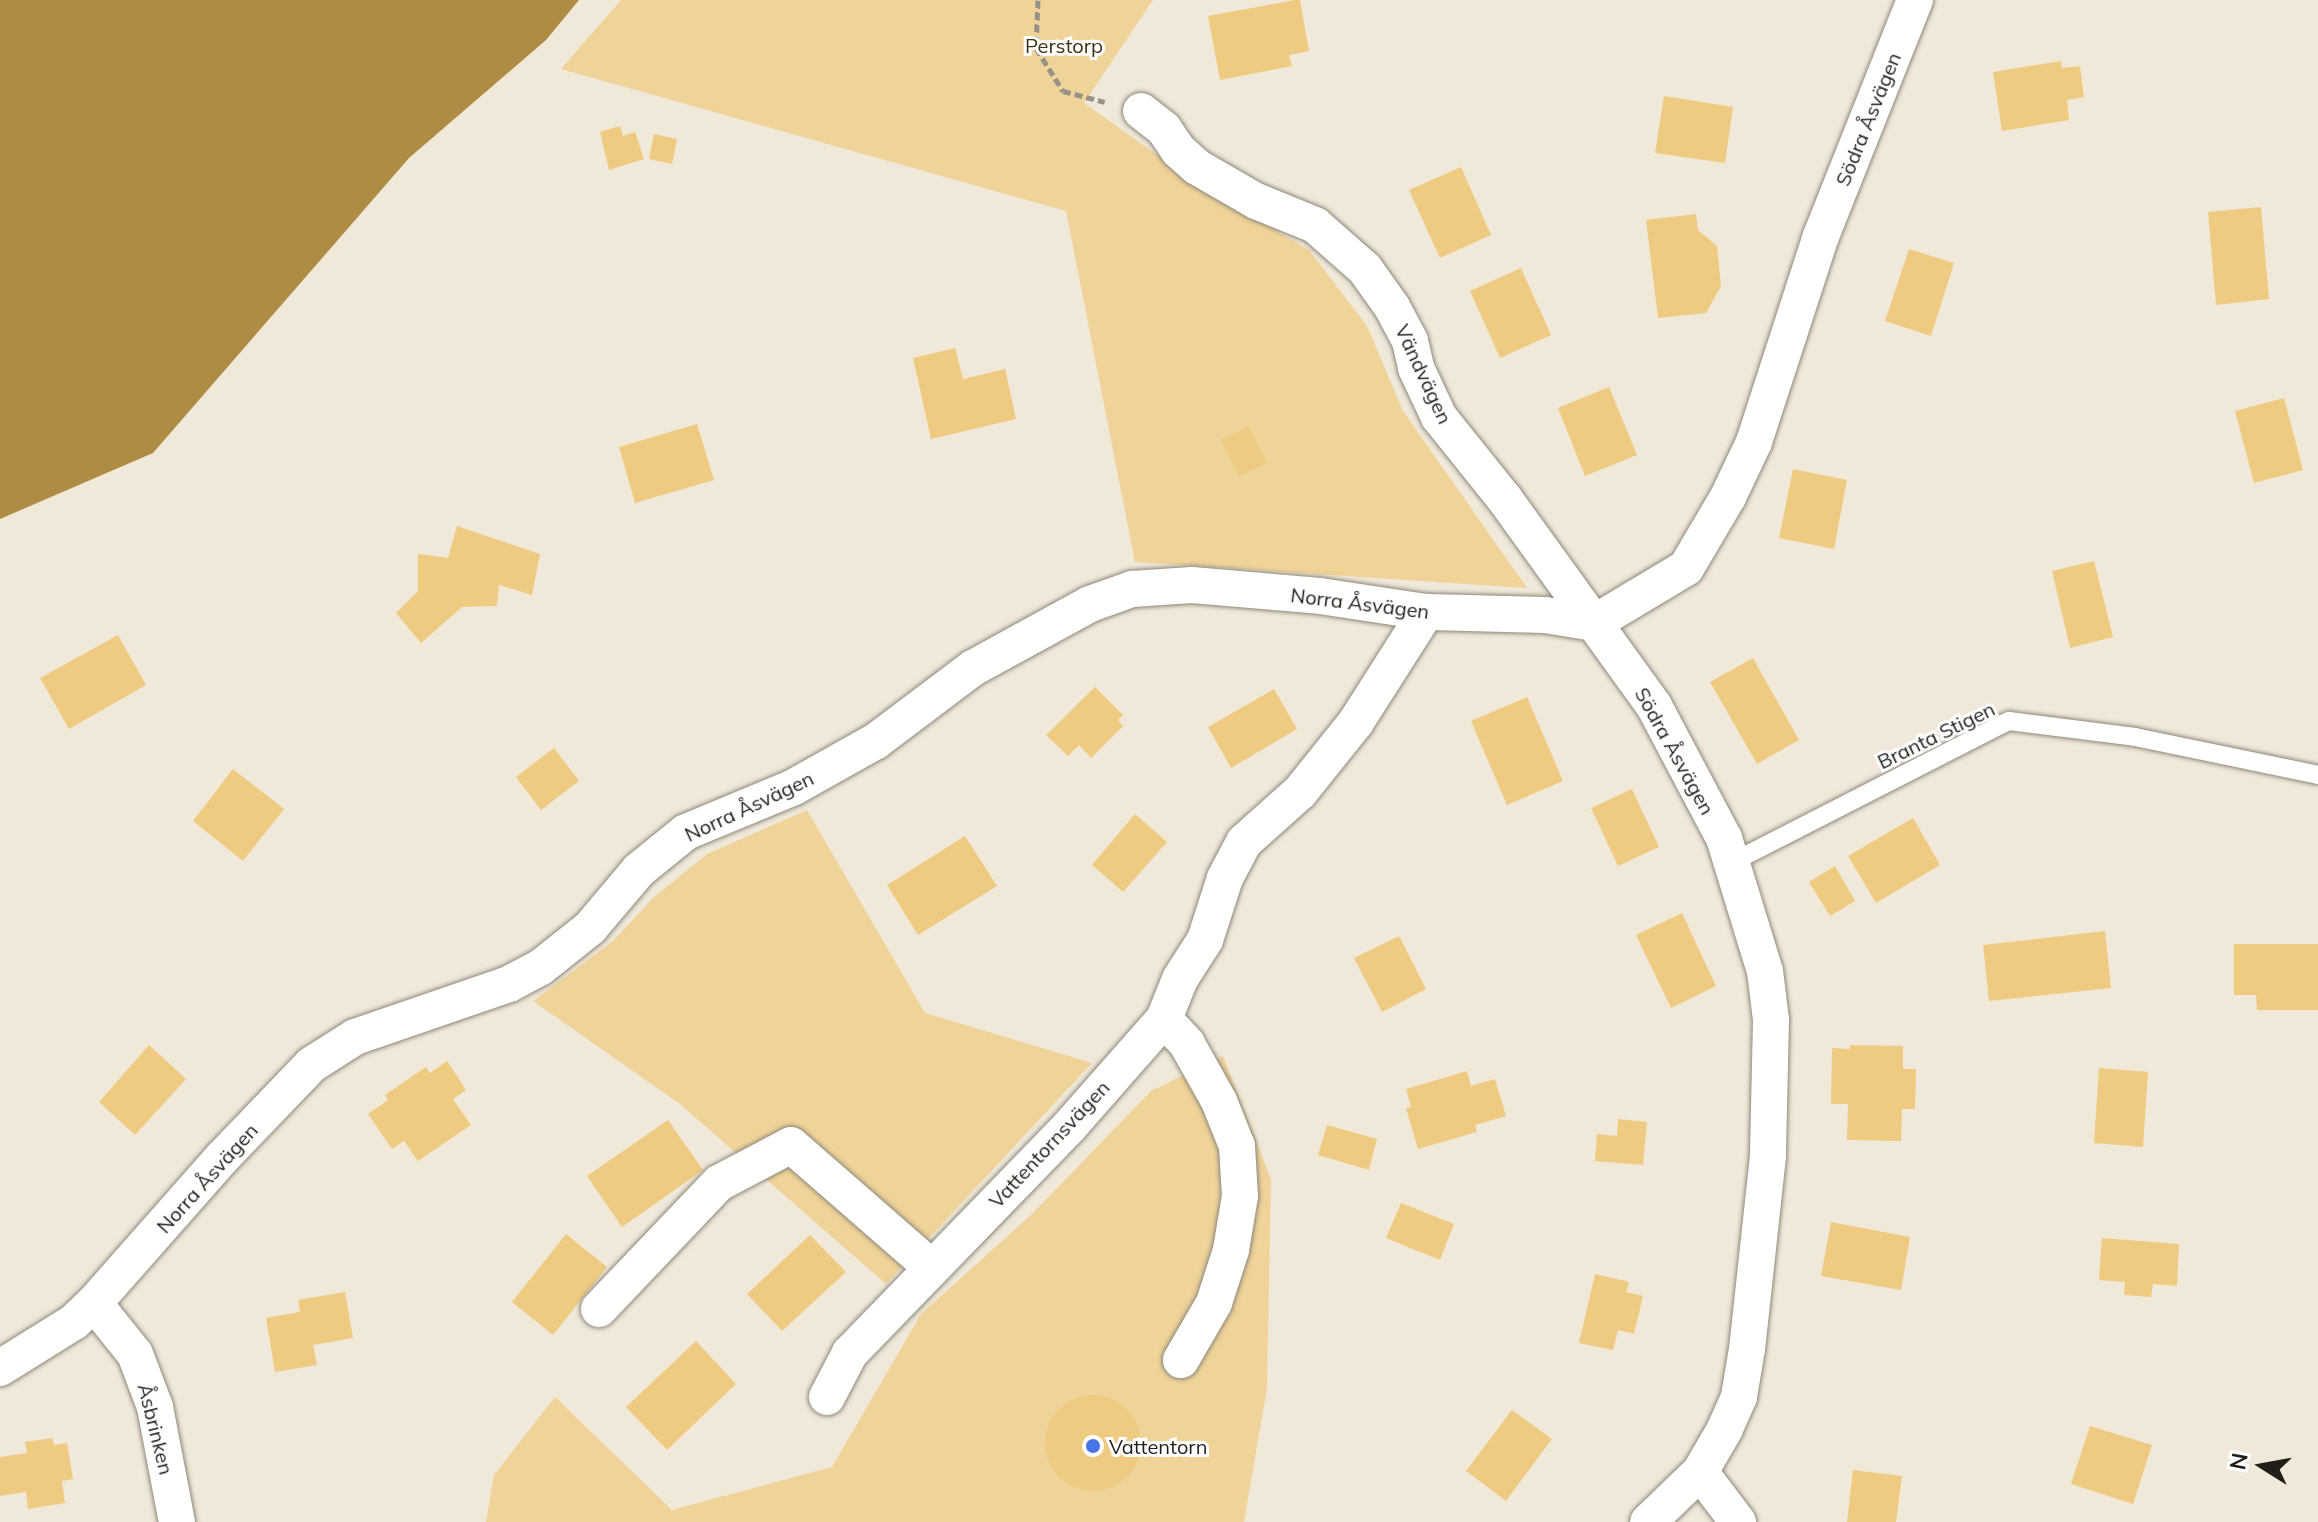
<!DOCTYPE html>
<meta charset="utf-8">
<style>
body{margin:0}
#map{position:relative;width:2318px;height:1522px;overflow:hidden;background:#f0e9da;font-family:Mulish,sans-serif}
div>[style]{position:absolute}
.green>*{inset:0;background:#efd399}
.water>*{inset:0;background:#ae8c43}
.building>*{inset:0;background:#eecb81}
.round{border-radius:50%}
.path>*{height:5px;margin-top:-2.5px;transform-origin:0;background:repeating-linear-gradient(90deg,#979287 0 8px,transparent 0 12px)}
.roads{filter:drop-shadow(0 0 2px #8e887a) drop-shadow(0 0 2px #8e887a)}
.service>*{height:18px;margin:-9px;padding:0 9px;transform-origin:9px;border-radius:9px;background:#fff}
.minor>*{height:36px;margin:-18px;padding:0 18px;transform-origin:18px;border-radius:18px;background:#fff}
.dots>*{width:22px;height:22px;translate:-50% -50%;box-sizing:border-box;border:4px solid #fff;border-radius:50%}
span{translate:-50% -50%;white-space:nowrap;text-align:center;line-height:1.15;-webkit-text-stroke:6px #fff;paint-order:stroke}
.park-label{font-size:20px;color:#3f3010}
.street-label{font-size:20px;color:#211e19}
.poi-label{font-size:20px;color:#211e19}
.left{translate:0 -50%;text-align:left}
.north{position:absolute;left:2222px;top:1426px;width:80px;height:80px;-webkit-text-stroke:6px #fff;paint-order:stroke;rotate:281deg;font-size:22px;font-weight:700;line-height:32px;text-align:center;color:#211e19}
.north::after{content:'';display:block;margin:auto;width:28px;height:36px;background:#211e19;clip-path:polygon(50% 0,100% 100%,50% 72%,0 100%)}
</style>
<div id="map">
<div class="green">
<i style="clip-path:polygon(621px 0,1153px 0,1084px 103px,1201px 186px,1309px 250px,1367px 326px,1403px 411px,1527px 588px,1135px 562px,1066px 211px,561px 69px)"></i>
<i style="clip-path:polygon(807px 810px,925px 1013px,1092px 1063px,886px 1284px,680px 1104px,533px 1001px,613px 941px,653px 898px,707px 854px)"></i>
<i style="clip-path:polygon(1223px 1056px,1271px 1179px,1267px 1388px,1244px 1522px,486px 1522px,494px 1475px,555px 1397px,672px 1510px,832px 1467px,921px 1314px,1033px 1213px,1151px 1091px)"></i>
</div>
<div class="water">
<i style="clip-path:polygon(0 0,579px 0,546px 40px,409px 158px,153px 453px,0 519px)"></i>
</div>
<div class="building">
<i style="clip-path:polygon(1295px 0,1300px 0,1309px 51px,1289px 55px,1292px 66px,1220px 80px,1208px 16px)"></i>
<i style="clip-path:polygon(2061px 61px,2062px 68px,2080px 66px,2084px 97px,2067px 100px,2069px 120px,2002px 131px,1993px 72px)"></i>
<i style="clip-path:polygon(1664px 96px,1733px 107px,1725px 163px,1655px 153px)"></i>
<i style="clip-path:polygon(620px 126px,623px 136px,635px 132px,644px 159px,609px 170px,600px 132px)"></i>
<i style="clip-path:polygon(654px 134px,677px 139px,672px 164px,649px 159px)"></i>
<i style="clip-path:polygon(1461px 167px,1491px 235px,1440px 258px,1409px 190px)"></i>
<i style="clip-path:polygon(2261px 207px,2269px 299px,2216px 305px,2208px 212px)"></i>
<i style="clip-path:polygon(1696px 214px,1698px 230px,1717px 246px,1721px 286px,1706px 313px,1658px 318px,1646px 220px)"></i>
<i style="clip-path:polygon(1909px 249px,1954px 263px,1931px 336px,1885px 321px)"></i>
<i style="clip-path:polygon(1521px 268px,1551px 335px,1500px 358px,1470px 291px)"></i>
<i style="clip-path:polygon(955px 348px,963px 379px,1005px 369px,1016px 419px,931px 439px,913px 358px)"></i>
<i style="clip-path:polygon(1609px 387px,1637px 455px,1585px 476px,1558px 408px)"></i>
<i style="clip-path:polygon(2284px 398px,2303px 470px,2254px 483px,2235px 411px)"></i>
<i style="clip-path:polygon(697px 424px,714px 480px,635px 503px,619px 447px)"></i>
<i style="clip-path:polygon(1249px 427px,1267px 463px,1239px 476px,1221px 440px)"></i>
<i style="clip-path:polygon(1793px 469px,1847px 480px,1834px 549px,1779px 538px)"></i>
<i style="clip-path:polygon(457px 526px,540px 554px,532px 595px,499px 585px,497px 606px,462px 607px,421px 643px,396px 613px,418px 591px,418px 554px,448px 558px)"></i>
<i style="clip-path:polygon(2094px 561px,2113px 637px,2070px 648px,2052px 571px)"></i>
<i style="clip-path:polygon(118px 635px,146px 685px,69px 729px,40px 678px)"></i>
<i style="clip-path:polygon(1753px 658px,1799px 740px,1757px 764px,1710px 682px)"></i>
<i style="clip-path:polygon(1095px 687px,1123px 715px,1118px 720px,1123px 726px,1091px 758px,1079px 745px,1068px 756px,1046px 735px)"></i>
<i style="clip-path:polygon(1274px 689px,1297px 729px,1231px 768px,1208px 727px)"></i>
<i style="clip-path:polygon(1527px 697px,1563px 781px,1507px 805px,1471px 721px)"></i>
<i style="clip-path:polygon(554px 748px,579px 781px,541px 810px,516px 777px)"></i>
<i style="clip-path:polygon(233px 769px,284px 809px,243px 861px,193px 821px)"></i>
<i style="clip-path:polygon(1632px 789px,1659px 847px,1618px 866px,1591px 808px)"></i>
<i style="clip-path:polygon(1135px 814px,1167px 842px,1123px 892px,1092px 865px)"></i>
<i style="clip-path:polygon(1913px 818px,1940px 865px,1876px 903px,1848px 856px)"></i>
<i style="clip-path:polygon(965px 836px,997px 886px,918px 935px,887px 885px)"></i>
<i style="clip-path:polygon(1835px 866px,1855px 901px,1830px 916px,1809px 882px)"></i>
<i style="clip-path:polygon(1682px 913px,1716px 986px,1671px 1008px,1636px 935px)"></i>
<i style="clip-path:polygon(2105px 931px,2111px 988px,1989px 1001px,1983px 945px)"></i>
<i style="clip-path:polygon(1399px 936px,1426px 989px,1382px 1012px,1354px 958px)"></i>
<i style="clip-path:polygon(2234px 944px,2318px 944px,2318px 1010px,2257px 1010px,2256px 995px,2234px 995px)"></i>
<i style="clip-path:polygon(149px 1045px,186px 1079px,135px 1135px,99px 1102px)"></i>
<i style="clip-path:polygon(1850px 1045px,1903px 1046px,1903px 1069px,1916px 1069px,1915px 1109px,1902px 1109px,1901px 1141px,1847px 1140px,1848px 1104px,1831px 1104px,1832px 1048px,1850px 1049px)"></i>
<i style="clip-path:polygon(447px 1061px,466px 1090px,453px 1099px,471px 1125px,418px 1161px,404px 1141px,392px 1149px,368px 1114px,388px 1100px,385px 1095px,426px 1067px,430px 1073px)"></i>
<i style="clip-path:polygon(2099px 1068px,2148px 1072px,2143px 1147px,2094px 1143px)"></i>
<i style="clip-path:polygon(1467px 1071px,1471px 1086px,1495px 1079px,1506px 1116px,1475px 1125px,1477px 1132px,1418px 1149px,1406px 1108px,1411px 1107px,1406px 1089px)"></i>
<i style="clip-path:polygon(1618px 1119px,1647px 1122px,1643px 1165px,1595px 1161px,1597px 1134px,1617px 1136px)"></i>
<i style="clip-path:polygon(668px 1120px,703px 1170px,622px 1227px,587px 1176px)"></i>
<i style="clip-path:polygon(1327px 1125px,1377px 1139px,1369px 1170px,1318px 1155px)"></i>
<i style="clip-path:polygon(1401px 1203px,1454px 1224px,1440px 1260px,1386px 1238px)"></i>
<i style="clip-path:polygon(1831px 1222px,1910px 1237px,1901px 1290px,1821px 1276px)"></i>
<i style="clip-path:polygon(566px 1234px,607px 1267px,553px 1335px,512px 1302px)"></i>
<i style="clip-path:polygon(810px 1235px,846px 1272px,782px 1331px,747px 1294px)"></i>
<i style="clip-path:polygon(2102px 1238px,2179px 1244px,2177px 1286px,2153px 1284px,2151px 1297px,2124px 1295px,2125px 1282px,2099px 1280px)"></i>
<i style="clip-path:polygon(1595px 1274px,1629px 1282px,1626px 1292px,1643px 1296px,1634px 1334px,1618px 1330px,1613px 1350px,1579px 1343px)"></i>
<i style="clip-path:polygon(345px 1292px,353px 1338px,313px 1345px,317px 1365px,275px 1372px,266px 1318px,300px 1312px,298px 1300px)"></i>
<i style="clip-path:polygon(696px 1341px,736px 1384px,667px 1450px,626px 1407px)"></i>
<i class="round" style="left:1045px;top:1395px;width:96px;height:96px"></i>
<i style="clip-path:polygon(1512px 1410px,1552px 1439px,1506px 1501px,1466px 1471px)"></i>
<i style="clip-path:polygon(2090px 1426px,2152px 1445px,2133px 1504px,2071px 1484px)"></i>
<i style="clip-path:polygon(52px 1438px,54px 1445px,67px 1443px,73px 1479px,62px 1481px,65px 1503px,28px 1509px,26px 1492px,0 1496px,0 1457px,27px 1453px,25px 1442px)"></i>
<i style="clip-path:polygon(1853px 1470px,1902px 1476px,1896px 1522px,1847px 1522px)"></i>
</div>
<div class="path">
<i style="left:1038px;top:0;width:48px;rotate:92.4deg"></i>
<i style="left:1036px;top:48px;width:51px;rotate:57.9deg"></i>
<i style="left:1063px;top:91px;width:43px;rotate:14.7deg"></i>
</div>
<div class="roads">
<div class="service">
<i style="left:1731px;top:863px;width:312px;rotate:-27.1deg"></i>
<i style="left:2009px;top:721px;width:127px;rotate:7.2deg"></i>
<i style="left:2135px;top:737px;width:187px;rotate:11.7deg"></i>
</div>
<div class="minor">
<i style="left:1141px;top:111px;width:29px;rotate:38deg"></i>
<i style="left:1164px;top:129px;width:25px;rotate:56deg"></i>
<i style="left:1178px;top:150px;width:25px;rotate:42deg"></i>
<i style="left:1197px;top:167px;width:68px;rotate:30deg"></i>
<i style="left:1256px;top:201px;width:64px;rotate:22.1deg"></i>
<i style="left:1315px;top:225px;width:67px;rotate:41.3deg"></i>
<i style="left:1365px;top:269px;width:47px;rotate:54.6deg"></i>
<i style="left:1392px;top:307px;width:38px;rotate:62deg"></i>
<i style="left:1410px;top:341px;width:28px;rotate:77deg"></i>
<i style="left:1416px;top:368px;width:54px;rotate:64.9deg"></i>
<i style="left:1439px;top:417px;width:104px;rotate:51.3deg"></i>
<i style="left:1504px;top:498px;width:256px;rotate:54.2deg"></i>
<i style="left:1654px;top:706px;width:149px;rotate:62.1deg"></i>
<i style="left:1724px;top:838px;width:139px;rotate:72.9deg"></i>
<i style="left:1765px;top:971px;width:49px;rotate:83deg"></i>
<i style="left:1771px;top:1020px;width:136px;rotate:91.3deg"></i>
<i style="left:1768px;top:1156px;width:194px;rotate:96.2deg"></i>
<i style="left:1747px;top:1349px;width:49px;rotate:99.5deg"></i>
<i style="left:1739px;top:1397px;width:35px;rotate:114deg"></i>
<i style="left:1725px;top:1429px;width:50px;rotate:120.2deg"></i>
<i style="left:1700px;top:1472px;width:72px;rotate:136.1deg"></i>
<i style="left:1594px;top:623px;width:107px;rotate:-30.9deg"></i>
<i style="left:1686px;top:568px;width:82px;rotate:-59.4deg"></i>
<i style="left:1728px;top:497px;width:61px;rotate:-64.7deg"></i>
<i style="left:1754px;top:442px;width:217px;rotate:-72deg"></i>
<i style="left:1821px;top:236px;width:254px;rotate:-68.3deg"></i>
<i style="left:1164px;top:1019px;width:34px;rotate:47deg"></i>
<i style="left:1187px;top:1044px;width:65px;rotate:60.7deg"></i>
<i style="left:1219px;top:1101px;width:48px;rotate:68.2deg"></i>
<i style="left:1237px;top:1146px;width:50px;rotate:86.6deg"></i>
<i style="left:1240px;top:1196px;width:55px;rotate:99.5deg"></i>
<i style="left:1231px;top:1250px;width:56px;rotate:107.8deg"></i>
<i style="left:1214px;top:1303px;width:66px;rotate:120.1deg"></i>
<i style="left:94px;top:1303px;width:65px;rotate:51.2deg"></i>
<i style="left:135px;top:1354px;width:57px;rotate:69.3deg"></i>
<i style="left:155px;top:1407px;width:117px;rotate:79.2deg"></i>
<i style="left:599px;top:1309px;width:174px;rotate:-46.4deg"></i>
<i style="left:719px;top:1183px;width:81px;rotate:-27.8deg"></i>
<i style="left:791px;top:1145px;width:186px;rotate:41.1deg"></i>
<i style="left:0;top:1368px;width:87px;rotate:-31.9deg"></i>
<i style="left:74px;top:1322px;width:28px;rotate:-44deg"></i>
<i style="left:94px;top:1303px;width:192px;rotate:-48.6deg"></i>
<i style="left:221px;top:1159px;width:130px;rotate:-46.2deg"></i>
<i style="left:311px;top:1065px;width:52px;rotate:-32.5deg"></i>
<i style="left:355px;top:1037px;width:163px;rotate:-19deg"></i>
<i style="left:509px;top:984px;width:36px;rotate:-28deg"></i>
<i style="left:541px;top:967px;width:63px;rotate:-38.5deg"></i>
<i style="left:590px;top:928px;width:76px;rotate:-49.8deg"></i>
<i style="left:639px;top:870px;width:60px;rotate:-39deg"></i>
<i style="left:686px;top:832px;width:117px;rotate:-22.6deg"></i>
<i style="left:794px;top:787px;width:94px;rotate:-29.3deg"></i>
<i style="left:876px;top:741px;width:121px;rotate:-37deg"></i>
<i style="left:973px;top:668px;width:133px;rotate:-28.7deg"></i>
<i style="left:1090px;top:604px;width:45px;rotate:-19.7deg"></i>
<i style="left:1132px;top:589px;width:60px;rotate:-3.8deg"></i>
<i style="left:1192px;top:585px;width:128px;rotate:4.9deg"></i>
<i style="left:1320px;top:596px;width:107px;rotate:8.6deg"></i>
<i style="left:1426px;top:612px;width:119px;rotate:1.4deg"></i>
<i style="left:1545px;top:615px;width:50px;rotate:9.3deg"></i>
<i style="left:827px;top:1397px;width:50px;rotate:-62.4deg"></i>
<i style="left:850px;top:1353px;width:315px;rotate:-45.9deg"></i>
<i style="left:1069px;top:1127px;width:144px;rotate:-48.7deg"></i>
<i style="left:1164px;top:1019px;width:43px;rotate:-68.2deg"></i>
<i style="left:1180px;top:979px;width:46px;rotate:-57.3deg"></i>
<i style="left:1205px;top:940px;width:65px;rotate:-72.1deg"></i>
<i style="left:1225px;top:878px;width:41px;rotate:-62.2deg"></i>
<i style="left:1244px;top:842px;width:75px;rotate:-41.8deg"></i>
<i style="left:1300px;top:792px;width:90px;rotate:-51.3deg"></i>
<i style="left:1356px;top:722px;width:130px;rotate:-57.5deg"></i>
<i style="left:1700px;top:1472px;width:63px;rotate:52.8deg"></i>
</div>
</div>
<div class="dots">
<i style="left:1093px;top:1446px;background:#4775e7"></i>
</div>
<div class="park-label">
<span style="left:1064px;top:45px">Perstorp</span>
</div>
<div class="street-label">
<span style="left:1868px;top:119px;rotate:-68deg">Södra Åsvägen</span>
<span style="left:1424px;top:374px;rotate:65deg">Vändvägen</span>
<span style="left:1360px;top:603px;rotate:7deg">Norra Åsvägen</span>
<span style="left:1936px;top:735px;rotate:-26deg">Branta Stigen</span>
<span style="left:1675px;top:751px;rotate:61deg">Södra Åsvägen</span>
<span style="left:749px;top:806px;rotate:-25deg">Norra Åsvägen</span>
<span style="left:1049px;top:1144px;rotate:-47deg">Vattentornsvägen</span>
<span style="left:207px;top:1178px;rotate:-48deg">Norra Åsvägen</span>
<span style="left:156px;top:1429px;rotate:76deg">Åsbrinken</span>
</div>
<div class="poi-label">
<span class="left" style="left:1109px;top:1446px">Vattentorn</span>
</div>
<div class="north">N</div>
</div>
